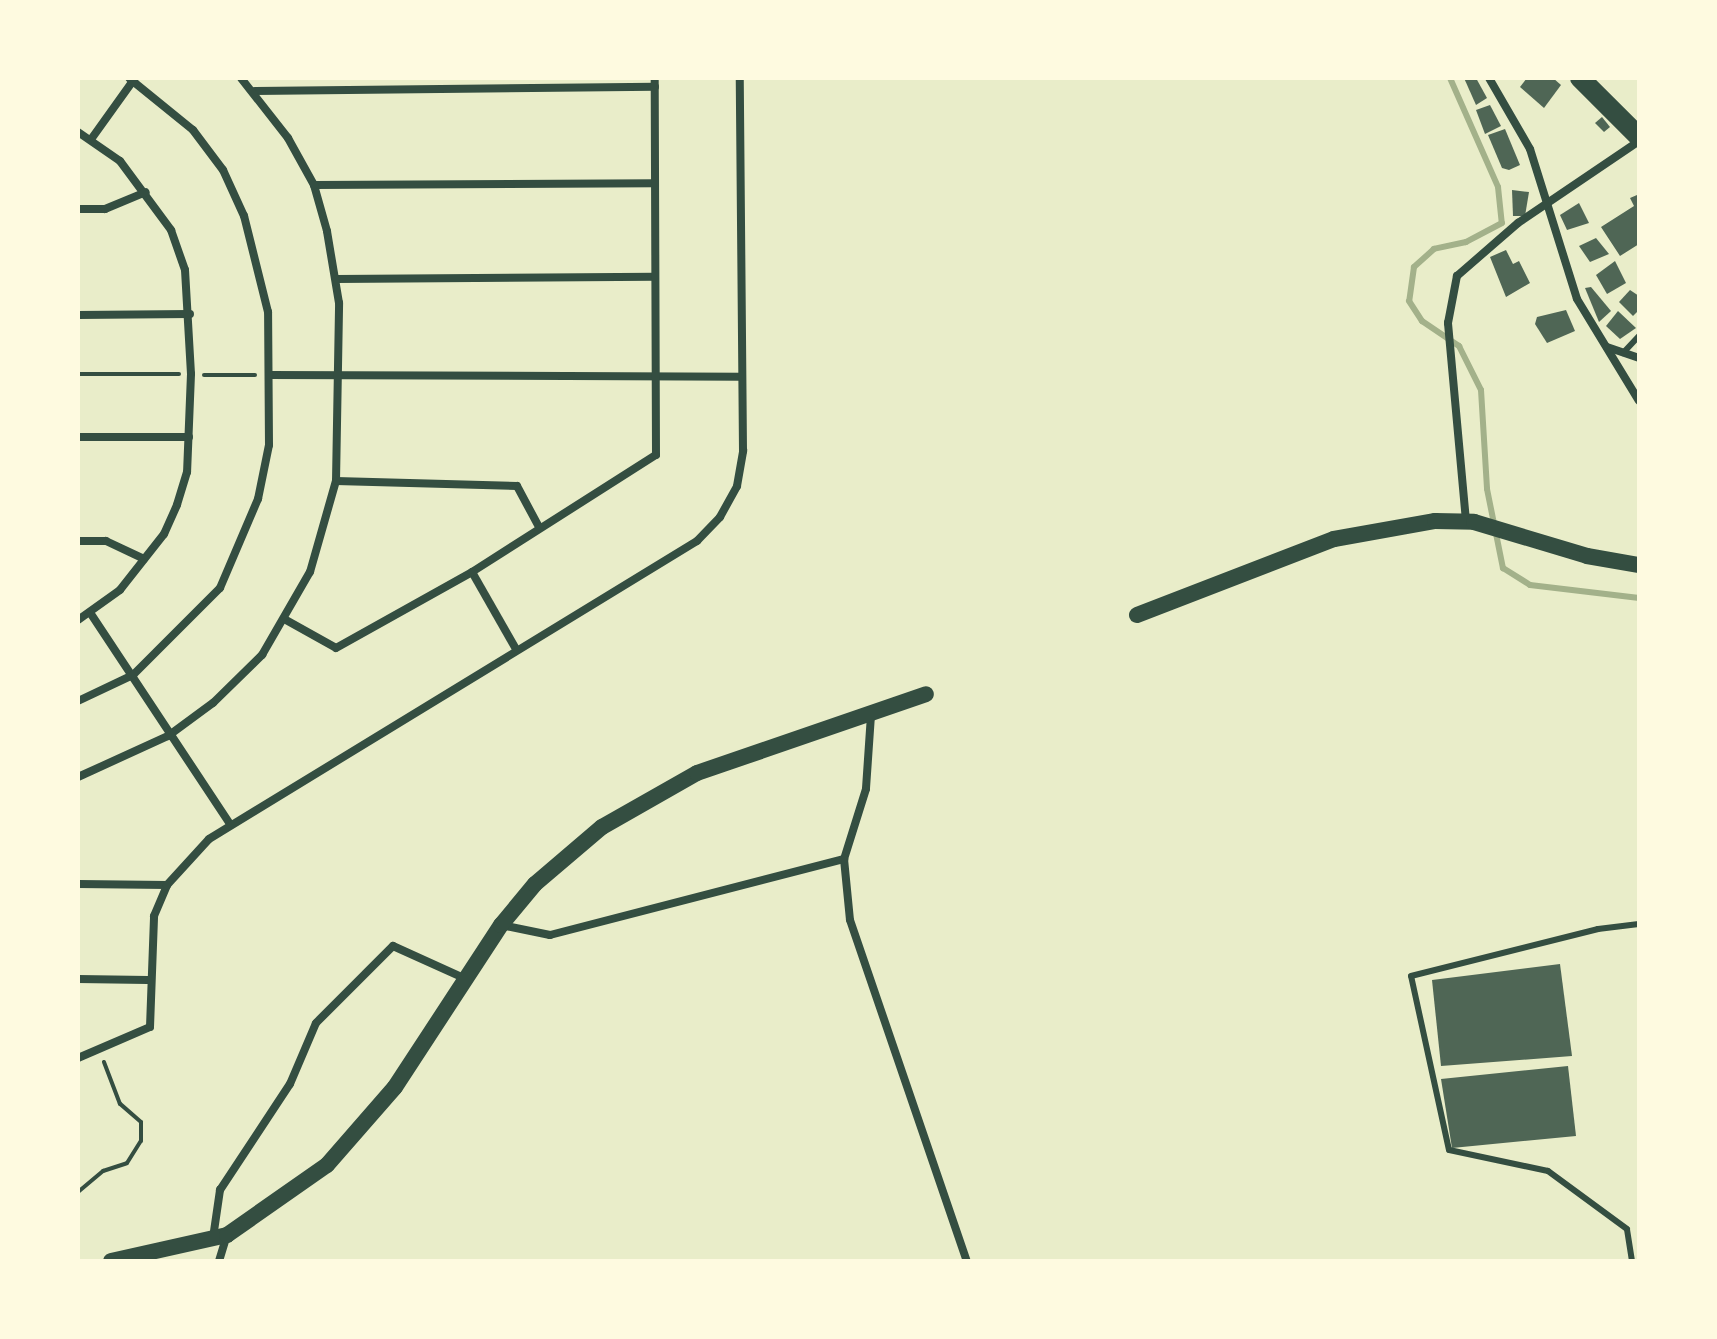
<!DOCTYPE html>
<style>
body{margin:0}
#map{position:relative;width:1717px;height:1339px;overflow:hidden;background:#e9edc9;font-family:"Work Sans",sans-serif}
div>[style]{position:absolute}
.stream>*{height:6px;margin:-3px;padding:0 3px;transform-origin:3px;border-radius:3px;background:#a3b18a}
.building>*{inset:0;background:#4f6655}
.path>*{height:4px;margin:-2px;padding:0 2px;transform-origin:2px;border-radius:2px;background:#344e41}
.service>*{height:6px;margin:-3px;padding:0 3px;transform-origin:3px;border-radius:3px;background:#344e41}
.minor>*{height:8px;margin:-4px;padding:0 4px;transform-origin:4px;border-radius:4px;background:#344e41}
.secondary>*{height:16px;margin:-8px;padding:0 8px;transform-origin:8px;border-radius:8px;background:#344e41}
.trunk>*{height:20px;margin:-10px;padding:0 10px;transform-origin:10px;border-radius:10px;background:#344e41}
span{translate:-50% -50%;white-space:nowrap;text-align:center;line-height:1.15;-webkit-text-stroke:8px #fefae0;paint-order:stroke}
.frame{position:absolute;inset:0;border:80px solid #fefae0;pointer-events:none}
</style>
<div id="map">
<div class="stream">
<i style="left:1450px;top:78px;width:119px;rotate:66.2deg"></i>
<i style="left:1498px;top:187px;width:36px;rotate:84deg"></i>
<i style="left:1502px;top:223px;width:41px;rotate:152.2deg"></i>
<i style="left:1466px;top:242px;width:33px;rotate:168deg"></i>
<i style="left:1434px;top:249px;width:27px;rotate:138deg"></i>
<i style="left:1414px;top:267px;width:34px;rotate:98deg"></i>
<i style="left:1409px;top:301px;width:24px;rotate:57deg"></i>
<i style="left:1422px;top:321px;width:45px;rotate:34deg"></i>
<i style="left:1459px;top:346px;width:49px;rotate:63.4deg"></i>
<i style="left:1481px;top:390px;width:99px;rotate:86.5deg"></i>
<i style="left:1487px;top:489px;width:81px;rotate:78.6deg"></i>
<i style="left:1503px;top:568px;width:32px;rotate:32deg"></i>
<i style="left:1530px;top:585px;width:110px;rotate:6.8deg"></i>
</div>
<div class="building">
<i style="clip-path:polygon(1464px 78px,1476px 78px,1487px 98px,1476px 105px)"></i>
<i style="clip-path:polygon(1527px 78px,1553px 78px,1561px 85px,1544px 108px,1520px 87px)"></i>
<i style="clip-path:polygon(1490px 105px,1501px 126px,1485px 134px,1476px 110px)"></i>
<i style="clip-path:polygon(1602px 117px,1610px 127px,1604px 132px,1595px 123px)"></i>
<i style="clip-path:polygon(1505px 129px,1520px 165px,1509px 170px,1502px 168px,1488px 135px)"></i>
<i style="clip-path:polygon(1512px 190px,1529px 192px,1525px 216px,1513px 216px)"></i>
<i style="clip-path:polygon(1637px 195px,1639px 244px,1620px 256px,1601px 227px,1634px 206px,1630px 198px)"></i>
<i style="clip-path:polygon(1579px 203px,1589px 223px,1567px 230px,1560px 215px)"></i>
<i style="clip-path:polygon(1596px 238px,1609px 254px,1590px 262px,1579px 246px)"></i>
<i style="clip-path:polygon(1506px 250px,1513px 264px,1519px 261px,1530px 283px,1506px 297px,1490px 257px)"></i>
<i style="clip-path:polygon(1615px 261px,1626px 283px,1607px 294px,1596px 275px)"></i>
<i style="clip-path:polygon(1591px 287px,1611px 311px,1599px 322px,1585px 288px)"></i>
<i style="clip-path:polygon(1630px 290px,1639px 296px,1639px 310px,1633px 316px,1619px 302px)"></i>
<i style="clip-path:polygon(1566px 310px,1575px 331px,1547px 343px,1535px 324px,1537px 317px)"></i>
<i style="clip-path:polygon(1618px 311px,1636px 328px,1620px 339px,1606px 326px)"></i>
<i style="clip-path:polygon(1560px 964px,1572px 1056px,1441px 1066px,1432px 980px)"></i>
<i style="clip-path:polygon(1568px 1066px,1576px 1136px,1452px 1148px,1441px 1079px)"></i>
</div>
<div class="path">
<i style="left:78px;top:374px;width:101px"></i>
<i style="left:204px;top:375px;width:51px"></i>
<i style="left:78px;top:1192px;width:33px;rotate:-40deg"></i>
<i style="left:103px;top:1171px;width:25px;rotate:-18deg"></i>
<i style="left:127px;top:1163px;width:26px;rotate:-58deg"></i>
<i style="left:141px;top:1141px;width:19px;rotate:-90deg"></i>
<i style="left:141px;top:1122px;width:28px;rotate:-139deg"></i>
<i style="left:120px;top:1104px;width:45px;rotate:-110.9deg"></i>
</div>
<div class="service">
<i style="left:1623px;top:353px;width:23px;rotate:-47deg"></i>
<i style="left:1632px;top:1261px;width:32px;rotate:-99deg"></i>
<i style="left:1627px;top:1229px;width:98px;rotate:-143.7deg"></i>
<i style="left:1548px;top:1171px;width:101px;rotate:-168deg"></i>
<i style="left:1449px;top:1150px;width:178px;rotate:-102.3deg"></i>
<i style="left:1411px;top:976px;width:193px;rotate:-14.1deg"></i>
<i style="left:1598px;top:929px;width:41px;rotate:-7deg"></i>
</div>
<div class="minor">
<i style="left:1489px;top:78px;width:82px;rotate:60deg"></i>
<i style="left:1530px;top:149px;width:157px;rotate:72.6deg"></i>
<i style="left:1577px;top:299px;width:119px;rotate:58.7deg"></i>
<i style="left:255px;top:91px;width:400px;rotate:-0.6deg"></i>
<i style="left:78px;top:132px;width:51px;rotate:34.6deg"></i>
<i style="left:120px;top:161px;width:86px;rotate:53.5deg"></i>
<i style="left:171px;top:230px;width:42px;rotate:70.7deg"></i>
<i style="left:185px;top:270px;width:104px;rotate:86.7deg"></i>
<i style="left:191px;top:374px;width:98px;rotate:92.3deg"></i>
<i style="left:187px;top:472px;width:34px;rotate:107deg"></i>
<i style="left:177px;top:505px;width:32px;rotate:114deg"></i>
<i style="left:164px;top:534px;width:71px;rotate:128.2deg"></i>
<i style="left:120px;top:590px;width:52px;rotate:144.5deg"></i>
<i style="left:92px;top:138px;width:74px;rotate:-54.4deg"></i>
<i style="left:314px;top:185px;width:341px;rotate:-0.3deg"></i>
<i style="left:78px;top:209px;width:27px"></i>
<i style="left:105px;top:209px;width:44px;rotate:-22.5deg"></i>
<i style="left:336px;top:279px;width:319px;rotate:-0.4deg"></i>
<i style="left:78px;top:315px;width:112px;rotate:-0.5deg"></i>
<i style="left:1607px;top:347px;width:34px;rotate:19deg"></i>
<i style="left:270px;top:375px;width:472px;rotate:0.2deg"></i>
<i style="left:78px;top:437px;width:111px"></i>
<i style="left:336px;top:481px;width:181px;rotate:1.6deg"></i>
<i style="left:517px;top:486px;width:47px;rotate:61.8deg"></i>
<i style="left:1466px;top:521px;width:199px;rotate:-95.2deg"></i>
<i style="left:1448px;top:323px;width:48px;rotate:-79.2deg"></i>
<i style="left:1457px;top:276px;width:81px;rotate:-41deg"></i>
<i style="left:1518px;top:223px;width:146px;rotate:-34.1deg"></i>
<i style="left:78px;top:541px;width:28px"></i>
<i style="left:106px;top:541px;width:42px;rotate:25.3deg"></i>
<i style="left:472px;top:572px;width:89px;rotate:60.3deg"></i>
<i style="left:91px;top:614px;width:252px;rotate:56.5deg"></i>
<i style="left:286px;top:620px;width:57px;rotate:29.2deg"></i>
<i style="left:336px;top:648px;width:156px;rotate:-29.2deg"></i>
<i style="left:472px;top:572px;width:218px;rotate:-32.5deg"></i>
<i style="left:656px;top:455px;width:377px;rotate:-90.2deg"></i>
<i style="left:78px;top:701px;width:61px;rotate:-25.3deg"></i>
<i style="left:133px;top:675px;width:123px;rotate:-45deg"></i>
<i style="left:220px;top:588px;width:97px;rotate:-66.9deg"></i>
<i style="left:258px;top:499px;width:55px;rotate:-78.5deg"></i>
<i style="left:269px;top:445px;width:133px;rotate:-90.4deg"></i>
<i style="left:268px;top:312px;width:99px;rotate:-104deg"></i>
<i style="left:244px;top:216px;width:51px;rotate:-114.5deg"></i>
<i style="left:223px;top:170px;width:50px;rotate:-126.9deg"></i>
<i style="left:193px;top:130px;width:82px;rotate:-140.9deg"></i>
<i style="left:871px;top:715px;width:74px;rotate:93.9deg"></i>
<i style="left:866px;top:789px;width:73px;rotate:107.4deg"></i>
<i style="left:844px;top:859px;width:61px;rotate:84.4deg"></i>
<i style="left:850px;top:920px;width:361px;rotate:71.1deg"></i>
<i style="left:78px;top:777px;width:99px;rotate:-24.5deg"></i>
<i style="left:168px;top:736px;width:56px;rotate:-36.3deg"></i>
<i style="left:213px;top:703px;width:69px;rotate:-44.4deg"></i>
<i style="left:262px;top:655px;width:96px;rotate:-60deg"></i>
<i style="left:310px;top:572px;width:95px;rotate:-74.1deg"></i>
<i style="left:336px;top:481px;width:178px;rotate:-89deg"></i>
<i style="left:339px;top:303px;width:73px;rotate:-99.5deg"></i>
<i style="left:327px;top:231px;width:48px;rotate:-105.8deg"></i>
<i style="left:314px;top:185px;width:54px;rotate:-119deg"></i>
<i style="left:288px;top:138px;width:76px;rotate:-128.1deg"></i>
<i style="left:78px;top:884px;width:89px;rotate:0.6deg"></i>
<i style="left:501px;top:925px;width:50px;rotate:11.5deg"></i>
<i style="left:550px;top:935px;width:304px;rotate:-14.5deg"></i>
<i style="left:78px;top:979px;width:70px;rotate:0.8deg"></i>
<i style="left:78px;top:1058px;width:78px;rotate:-23.3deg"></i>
<i style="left:150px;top:1027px;width:111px;rotate:-87.9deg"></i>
<i style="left:154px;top:916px;width:34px;rotate:-67deg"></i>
<i style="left:167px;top:885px;width:62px;rotate:-47.6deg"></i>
<i style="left:209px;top:839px;width:572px;rotate:-31.41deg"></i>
<i style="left:697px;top:541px;width:33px;rotate:-46deg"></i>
<i style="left:720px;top:517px;width:35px;rotate:-61deg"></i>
<i style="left:737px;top:486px;width:36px;rotate:-80deg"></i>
<i style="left:743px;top:451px;width:373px;rotate:-90.5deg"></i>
<i style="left:213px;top:1238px;width:49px;rotate:-81.7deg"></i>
<i style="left:220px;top:1190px;width:127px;rotate:-56.6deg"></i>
<i style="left:290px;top:1084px;width:66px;rotate:-66.9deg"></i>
<i style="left:316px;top:1023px;width:109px;rotate:-45deg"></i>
<i style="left:393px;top:946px;width:78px;rotate:24.3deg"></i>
<i style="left:219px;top:1261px;width:27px;rotate:-73deg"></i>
</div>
<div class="secondary">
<i style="left:1137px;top:615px;width:211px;rotate:-21.1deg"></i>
<i style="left:1334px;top:539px;width:103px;rotate:-10.1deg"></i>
<i style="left:1435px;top:521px;width:39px;rotate:1deg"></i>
<i style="left:1474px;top:522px;width:118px;rotate:16.7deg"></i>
<i style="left:1587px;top:556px;width:53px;rotate:9.8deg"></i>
<i style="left:111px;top:1261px;width:119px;rotate:-12.6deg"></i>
<i style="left:227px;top:1235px;width:122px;rotate:-35deg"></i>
<i style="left:327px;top:1165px;width:103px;rotate:-48.9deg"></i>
<i style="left:395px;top:1087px;width:194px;rotate:-56.8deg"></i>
<i style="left:501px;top:925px;width:53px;rotate:-50.3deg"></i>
<i style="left:535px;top:884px;width:88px;rotate:-40.4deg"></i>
<i style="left:602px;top:827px;width:109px;rotate:-29.6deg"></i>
<i style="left:697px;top:773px;width:242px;rotate:-19deg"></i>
</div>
<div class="trunk">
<i style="left:1580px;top:78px;width:83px;rotate:45deg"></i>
</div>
<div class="frame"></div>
</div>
